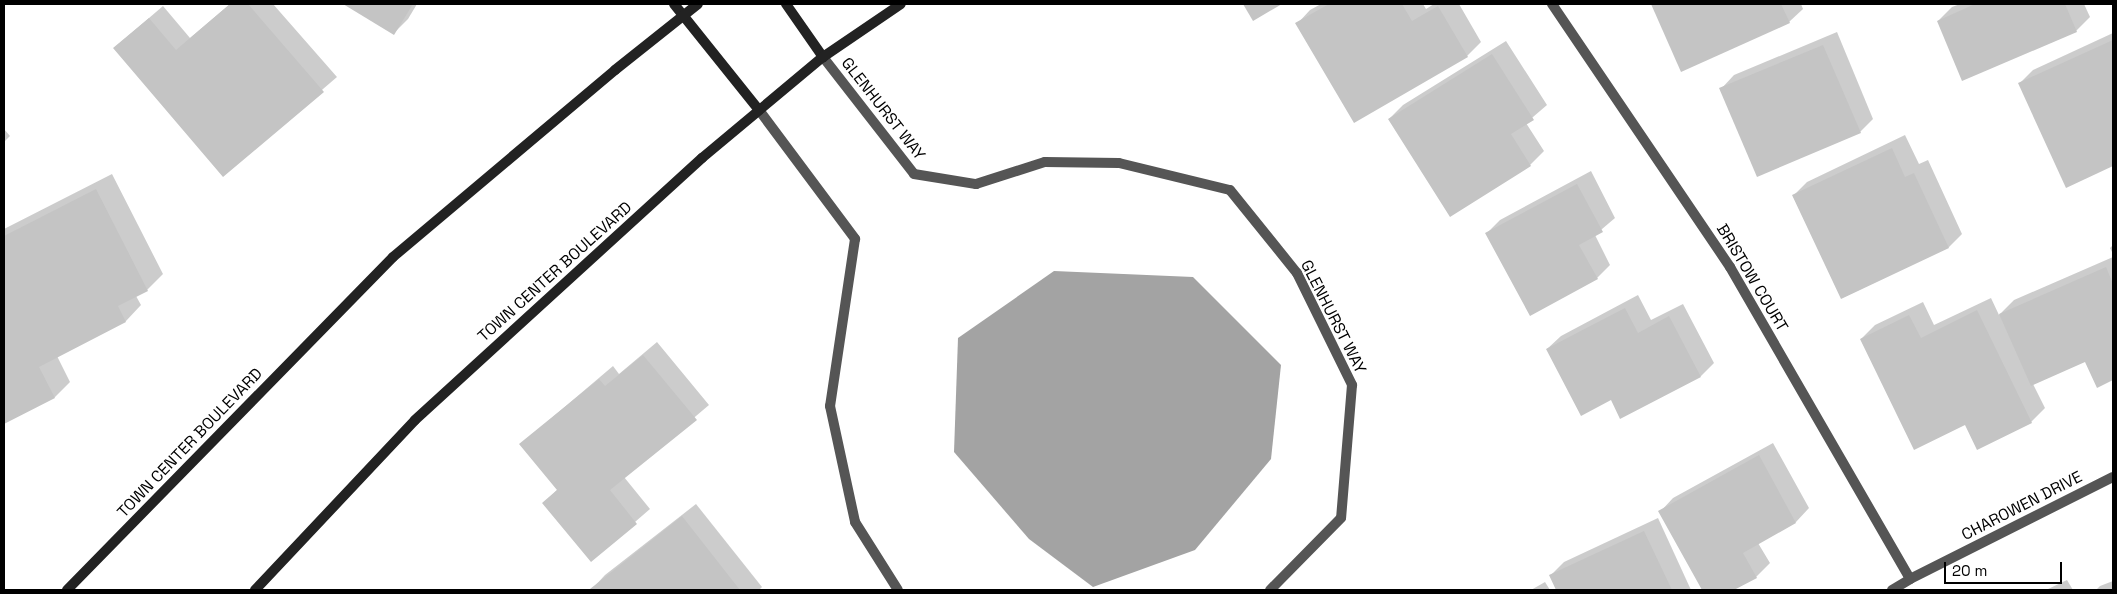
<!DOCTYPE html>
<style>
body{margin:0}
#map{position:relative;width:2117px;height:594px;overflow:hidden;background:#fff;font-family:"Space Grotesk",sans-serif}
div>[style]{position:absolute}
.water>*{inset:0;background:#a3a3a3}
.shadow>*{inset:0;background:#0003}
.building>*{inset:0;background:#c4c4c4}
.street>*{height:10px;margin:-5px;padding:0 5px;transform-origin:5px;border-radius:5px;background:#555}
.secondary>*{height:10px;margin:-5px;padding:0 5px;transform-origin:5px;border-radius:5px;background:#222}
span{translate:-50% -50%;white-space:nowrap;text-align:center;line-height:1.15;-webkit-text-stroke:4px #fff;paint-order:stroke}
.street-label{font-size:16px;color:#000}
.frame{position:absolute;inset:0;border:5px solid #000;pointer-events:none}
.scale{position:absolute;left:1944px;top:562px;width:118px;height:22px;box-sizing:border-box;border:2px solid #000;border-top:0;padding-left:6px;font-size:15px;line-height:18px;white-space:nowrap;color:#000;-webkit-text-stroke:4px #fff;paint-order:stroke}
</style>
<div id="map">
<div class="water">
<i style="clip-path:polygon(1054px 271px,1193px 277px,1281px 365px,1271px 459px,1195px 550px,1093px 587px,1029px 539px,954px 452px,958px 338px)"></i>
</div>
<div class="shadow">
<i style="clip-path:polygon(230px 4px,273px 4px,337px 77px,223px 175px,114px 48px,163px 6px,190px 38px)"></i>
<i style="clip-path:polygon(345px 4px,417px 4px,408px 19px,394px 33px)"></i>
<i style="clip-path:polygon(1321px 4px,1423px 4px,1426px 9px,1434px 4px,1459px 4px,1481px 42px,1467px 56px,1297px 24px,1310px 10px)"></i>
<i style="clip-path:polygon(1652px 4px,1801px 4px,1803px 9px,1789px 22px,1682px 70px)"></i>
<i style="clip-path:polygon(1960px 4px,2084px 4px,2090px 17px,2076px 31px,1963px 79px,1938px 21px,1952px 7px)"></i>
<i style="clip-path:polygon(1837px 32px,1873px 119px,1860px 132px,1721px 89px,1734px 75px)"></i>
<i style="clip-path:polygon(2113px 33px,2113px 165px,2067px 186px,2020px 83px,2033px 70px)"></i>
<i style="clip-path:polygon(1506px 41px,1547px 105px,1526px 123px,1544px 151px,1530px 165px,1389px 119px,1403px 105px)"></i>
<i style="clip-path:polygon(4px 129px,10px 136px,4px 142px)"></i>
<i style="clip-path:polygon(1905px 135px,1919px 164px,1928px 160px,1962px 234px,1949px 247px,1842px 298px,1793px 196px,1807px 182px)"></i>
<i style="clip-path:polygon(1591px 171px,1615px 218px,1595px 235px,1610px 265px,1597px 278px,1487px 233px,1500px 220px)"></i>
<i style="clip-path:polygon(112px 174px,163px 274px,147px 290px,136px 296px,141px 305px,126px 321px,57px 356px,70px 382px,55px 397px,4px 423px,4px 229px)"></i>
<i style="clip-path:polygon(2113px 245px,2113px 254px,2110px 248px)"></i>
<i style="clip-path:polygon(2113px 257px,2113px 379px,2097px 386px,2086px 360px,2033px 384px,2045px 408px,2031px 422px,1965px 423px,1861px 339px,1875px 325px,1923px 302px,1934px 325px,1991px 298px,1999px 315px,2014px 300px)"></i>
<i style="clip-path:polygon(1638px 295px,1651px 320px,1683px 304px,1714px 363px,1701px 376px,1612px 399px,1547px 349px,1561px 336px)"></i>
<i style="clip-path:polygon(657px 342px,709px 405px,624px 477px,650px 509px,591px 560px,544px 503px,558px 489px,521px 444px,613px 366px,619px 374px)"></i>
<i style="clip-path:polygon(1773px 443px,1809px 508px,1796px 522px,1758px 543px,1770px 563px,1756px 577px,1731px 590px,1703px 590px,1660px 512px,1673px 498px)"></i>
<i style="clip-path:polygon(696px 504px,762px 587px,759px 590px,593px 590px,592px 589px,605px 575px)"></i>
<i style="clip-path:polygon(1658px 518px,1691px 590px,1558px 590px,1551px 575px,1564px 562px)"></i>
<i style="clip-path:polygon(2067px 580px,2073px 590px,2046px 590px)"></i>
<i style="clip-path:polygon(2113px 581px,2113px 590px,2096px 590px,2100px 586px)"></i>
<i style="clip-path:polygon(1545px 582px,1550px 590px,1531px 590px)"></i>
</div>
<div class="building">
<i style="clip-path:polygon(230px 4px,248px 4px,324px 92px,223px 177px,113px 48px,149px 18px,176px 50px)"></i>
<i style="clip-path:polygon(343px 4px,413px 4px,394px 35px)"></i>
<i style="clip-path:polygon(1243px 4px,1282px 4px,1253px 21px)"></i>
<i style="clip-path:polygon(1329px 4px,1402px 4px,1412px 21px,1438px 6px,1468px 57px,1354px 123px,1295px 23px)"></i>
<i style="clip-path:polygon(1651px 4px,1781px 4px,1790px 23px,1681px 72px)"></i>
<i style="clip-path:polygon(1975px 4px,2065px 4px,2077px 32px,1962px 81px,1937px 21px)"></i>
<i style="clip-path:polygon(2113px 40px,2113px 166px,2066px 188px,2018px 83px)"></i>
<i style="clip-path:polygon(1823px 45px,1861px 133px,1757px 177px,1719px 88px)"></i>
<i style="clip-path:polygon(1492px 54px,1534px 120px,1511px 134px,1531px 166px,1450px 217px,1388px 119px)"></i>
<i style="clip-path:polygon(1892px 148px,1905px 177px,1914px 173px,1949px 248px,1841px 299px,1792px 195px)"></i>
<i style="clip-path:polygon(1577px 184px,1603px 232px,1579px 245px,1598px 279px,1530px 316px,1485px 233px)"></i>
<i style="clip-path:polygon(96px 189px,148px 291px,118px 306px,126px 322px,39px 367px,55px 398px,4px 424px,4px 236px)"></i>
<i style="clip-path:polygon(2106px 267px,2113px 284px,2113px 380px,2097px 388px,2085px 362px,2031px 386px,1999px 314px)"></i>
<i style="clip-path:polygon(1625px 308px,1638px 333px,1669px 316px,1701px 377px,1620px 419px,1611px 400px,1581px 416px,1546px 349px)"></i>
<i style="clip-path:polygon(1977px 310px,2032px 423px,1977px 450px,1965px 425px,1914px 450px,1860px 339px,1909px 315px,1921px 338px)"></i>
<i style="clip-path:polygon(643px 355px,697px 420px,610px 490px,637px 524px,591px 562px,542px 503px,557px 490px,519px 444px,599px 379px,605px 386px)"></i>
<i style="clip-path:polygon(1759px 455px,1796px 523px,1743px 553px,1757px 578px,1734px 590px,1702px 590px,1658px 511px)"></i>
<i style="clip-path:polygon(682px 516px,740px 590px,591px 590px,590px 589px)"></i>
<i style="clip-path:polygon(1644px 531px,1672px 590px,1556px 590px,1549px 575px)"></i>
</div>
<div class="street">
<i style="left:1552px;top:4px;width:318px;rotate:55.9deg"></i>
<i style="left:1730px;top:267px;width:360px;rotate:60deg"></i>
<i style="left:823px;top:57px;width:148px;rotate:52.1deg"></i>
<i style="left:914px;top:174px;width:63px;rotate:9.2deg"></i>
<i style="left:976px;top:184px;width:72px;rotate:-17.7deg"></i>
<i style="left:1045px;top:162px;width:74px;rotate:0.8deg"></i>
<i style="left:1119px;top:163px;width:114px;rotate:13.7deg"></i>
<i style="left:1230px;top:190px;width:107px;rotate:51.1deg"></i>
<i style="left:1297px;top:273px;width:125px;rotate:63.8deg"></i>
<i style="left:1352px;top:385px;width:133px;rotate:94.7deg"></i>
<i style="left:1341px;top:518px;width:101px;rotate:134.6deg"></i>
<i style="left:759px;top:110px;width:161px;rotate:53.3deg"></i>
<i style="left:855px;top:239px;width:169px;rotate:98.5deg"></i>
<i style="left:830px;top:406px;width:119px;rotate:77.8deg"></i>
<i style="left:855px;top:522px;width:80px;rotate:57.7deg"></i>
<i style="left:1892px;top:590px;width:21px;rotate:-31deg"></i>
<i style="left:1910px;top:579px;width:227px;rotate:-26.7deg"></i>
</div>
<div class="secondary">
<i style="left:674px;top:4px;width:136px;rotate:51.3deg"></i>
<i style="left:786px;top:4px;width:65px;rotate:55.1deg"></i>
<i style="left:67px;top:590px;width:466px;rotate:-45.6deg"></i>
<i style="left:393px;top:257px;width:290px;rotate:-40.1deg"></i>
<i style="left:615px;top:70px;width:106px;rotate:-38.5deg"></i>
<i style="left:255px;top:590px;width:233px;rotate:-46.7deg"></i>
<i style="left:415px;top:420px;width:389px;rotate:-42.4deg"></i>
<i style="left:702px;top:158px;width:158px;rotate:-39.9deg"></i>
<i style="left:823px;top:57px;width:94px;rotate:-34.2deg"></i>
</div>
<div class="street-label">
<span style="left:883px;top:109px;rotate:52deg">GLENHURST WAY</span>
<span style="left:555px;top:272px;rotate:-42deg">TOWN CENTER BOULEVARD</span>
<span style="left:1752px;top:278px;rotate:59deg">BRISTOW COURT</span>
<span style="left:1333px;top:317px;rotate:63deg">GLENHURST WAY</span>
<span style="left:190px;top:443px;rotate:-46deg">TOWN CENTER BOULEVARD</span>
<span style="left:2022px;top:506px;rotate:-27deg">CHAROWEN DRIVE</span>
</div>
<div class="frame"></div>
<div class="scale">20 m</div>
</div>
